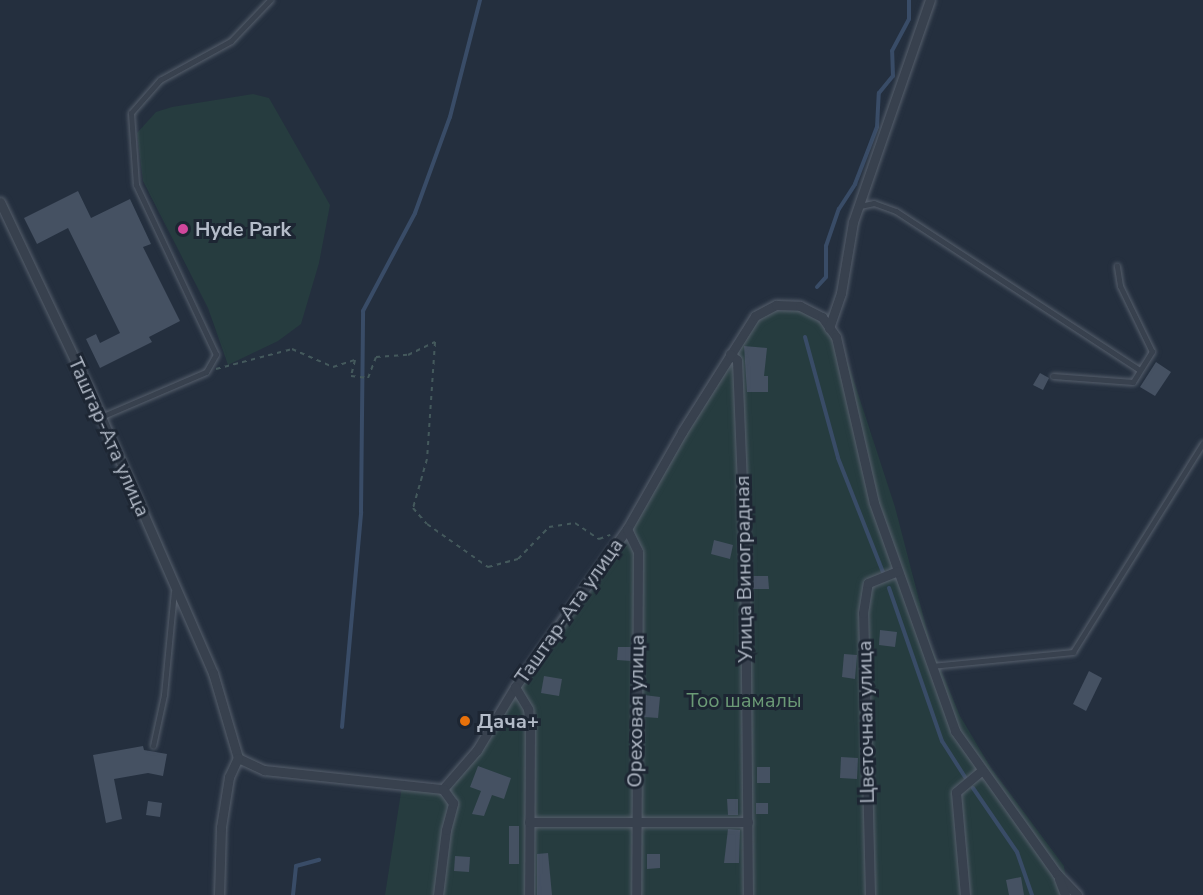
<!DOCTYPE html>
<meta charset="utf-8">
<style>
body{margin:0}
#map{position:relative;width:1203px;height:895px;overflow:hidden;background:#242f3e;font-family:"Nunito Sans",sans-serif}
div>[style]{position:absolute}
.green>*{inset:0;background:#263c3f}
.stream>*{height:4px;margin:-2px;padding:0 2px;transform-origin:2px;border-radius:2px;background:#394c67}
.building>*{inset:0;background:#455162}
.path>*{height:2px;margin-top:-1px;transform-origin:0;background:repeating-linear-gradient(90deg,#44595c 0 4.5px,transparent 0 9px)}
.roads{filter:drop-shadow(0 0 2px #565f6c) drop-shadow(0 0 2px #565f6c)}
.lane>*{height:4.5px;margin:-2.25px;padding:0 2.25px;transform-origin:2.25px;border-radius:2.25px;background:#38414e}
.street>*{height:9px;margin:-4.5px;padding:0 4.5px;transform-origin:4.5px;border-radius:4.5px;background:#38414e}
.dots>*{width:16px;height:16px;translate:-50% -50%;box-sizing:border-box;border:3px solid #1d2633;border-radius:50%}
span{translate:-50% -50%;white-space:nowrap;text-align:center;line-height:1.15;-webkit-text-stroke:6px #1d2633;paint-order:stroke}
.poi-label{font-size:20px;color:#b4bcc9;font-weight:700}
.left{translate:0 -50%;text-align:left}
.street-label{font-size:20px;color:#b4bcc9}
.park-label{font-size:20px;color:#6b9a76}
</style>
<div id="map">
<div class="green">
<i style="clip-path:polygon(253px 94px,269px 98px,330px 205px,319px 263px,301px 324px,278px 341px,228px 365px,208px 308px,143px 181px,137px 133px,156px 112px,172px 107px)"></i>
<i style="clip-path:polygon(776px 305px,800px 306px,822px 317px,836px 337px,849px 366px,895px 507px,931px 646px,960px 716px,991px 768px,1064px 866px,1068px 895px,385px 895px,402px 786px,443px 789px,477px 750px,626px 529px,755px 316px)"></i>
</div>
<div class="stream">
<i style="left:817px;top:287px;width:13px;rotate:-48deg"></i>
<i style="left:826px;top:277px;width:31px;rotate:-90deg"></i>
<i style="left:826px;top:246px;width:39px;rotate:-71deg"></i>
<i style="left:839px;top:209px;width:30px;rotate:-57deg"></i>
<i style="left:855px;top:184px;width:61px;rotate:-68.9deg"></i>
<i style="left:877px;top:127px;width:34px;rotate:-87deg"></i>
<i style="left:879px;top:93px;width:22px;rotate:-51deg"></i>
<i style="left:893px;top:76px;width:25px;rotate:-92deg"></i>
<i style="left:892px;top:51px;width:36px;rotate:-62deg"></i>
<i style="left:909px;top:19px;width:19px;rotate:-90deg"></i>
<i style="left:805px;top:337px;width:125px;rotate:74.7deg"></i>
<i style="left:838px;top:458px;width:123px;rotate:68.5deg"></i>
<i style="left:889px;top:588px;width:162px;rotate:70.9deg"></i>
<i style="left:942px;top:741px;width:43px;rotate:57.4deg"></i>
<i style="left:342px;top:727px;width:216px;rotate:-84.9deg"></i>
<i style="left:361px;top:512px;width:201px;rotate:-89.4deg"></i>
<i style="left:363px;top:311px;width:111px;rotate:-62deg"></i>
<i style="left:415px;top:213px;width:102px;rotate:-70deg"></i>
<i style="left:450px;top:117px;width:121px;rotate:-75.6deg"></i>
<i style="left:973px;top:788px;width:78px;rotate:55.5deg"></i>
<i style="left:1017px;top:852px;width:46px;rotate:70.8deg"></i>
<i style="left:293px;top:895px;width:29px;rotate:-84deg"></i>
<i style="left:296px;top:866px;width:24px;rotate:-15deg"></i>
</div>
<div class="building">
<i style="clip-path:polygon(78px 191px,91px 218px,130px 199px,151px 244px,143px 247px,180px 321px,149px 337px,152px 342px,100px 368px,86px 339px,96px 334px,100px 343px,120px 333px,68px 228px,37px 244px,24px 218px)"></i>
<i style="clip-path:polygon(744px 346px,767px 348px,764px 376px,768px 376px,768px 392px,747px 392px)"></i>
<i style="clip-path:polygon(1156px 362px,1171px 372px,1155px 396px,1140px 387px)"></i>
<i style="clip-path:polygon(1040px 373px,1049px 378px,1043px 390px,1033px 385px)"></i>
<i style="clip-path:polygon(714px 540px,733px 545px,730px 559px,711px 554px)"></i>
<i style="clip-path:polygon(752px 576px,768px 576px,769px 589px,752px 589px)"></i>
<i style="clip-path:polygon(880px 630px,897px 632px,895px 647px,879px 645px)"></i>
<i style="clip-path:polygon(618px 647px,631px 647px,631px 661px,617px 660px)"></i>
<i style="clip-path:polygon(844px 654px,857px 655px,855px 679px,842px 677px)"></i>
<i style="clip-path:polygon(1089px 671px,1102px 678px,1086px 711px,1073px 704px)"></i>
<i style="clip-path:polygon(544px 676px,562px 679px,559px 696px,541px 693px)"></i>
<i style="clip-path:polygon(644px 695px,660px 697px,658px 718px,644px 717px)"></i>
<i style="clip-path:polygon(143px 746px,144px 750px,167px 754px,163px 776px,148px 773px,114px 779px,122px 819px,106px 823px,93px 755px)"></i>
<i style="clip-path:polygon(841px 757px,858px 758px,857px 779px,840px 778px)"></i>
<i style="clip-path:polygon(478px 766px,511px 778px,504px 799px,492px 795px,484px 816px,472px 814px,481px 791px,470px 787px)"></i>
<i style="clip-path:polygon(757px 767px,770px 767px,770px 783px,757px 783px)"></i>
<i style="clip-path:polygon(727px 799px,738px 799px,738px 815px,728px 815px)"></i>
<i style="clip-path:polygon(148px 801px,162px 803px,160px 817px,146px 815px)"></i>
<i style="clip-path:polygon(756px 803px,768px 803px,768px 814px,756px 814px)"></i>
<i style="clip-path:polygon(509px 826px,519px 826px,519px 864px,509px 864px)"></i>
<i style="clip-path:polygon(728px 829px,740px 830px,739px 863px,724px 863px)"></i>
<i style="clip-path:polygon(548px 853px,552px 895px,537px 895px,537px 854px)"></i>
<i style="clip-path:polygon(647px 854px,660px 854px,660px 868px,647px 869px)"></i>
<i style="clip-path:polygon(455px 856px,470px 857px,469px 872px,454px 871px)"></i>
<i style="clip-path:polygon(1021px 877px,1024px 895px,1009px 895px,1006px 880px)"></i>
</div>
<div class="path">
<i style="left:435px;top:342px;width:117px;rotate:93.9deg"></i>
<i style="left:427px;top:459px;width:51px;rotate:105.9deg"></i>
<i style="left:413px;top:508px;width:21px;rotate:49deg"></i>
<i style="left:427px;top:524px;width:75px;rotate:35.2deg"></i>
<i style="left:488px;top:567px;width:31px;rotate:-15deg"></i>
<i style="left:518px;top:559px;width:45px;rotate:-45.9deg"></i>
<i style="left:549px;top:527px;width:26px;rotate:-9deg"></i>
<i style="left:575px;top:523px;width:29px;rotate:34deg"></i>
<i style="left:599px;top:539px;width:12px;rotate:-20deg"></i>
<i style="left:216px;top:369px;width:79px;rotate:-14.7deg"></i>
<i style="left:292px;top:349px;width:45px;rotate:23.7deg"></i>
<i style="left:333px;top:367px;width:23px;rotate:-18deg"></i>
<i style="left:355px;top:360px;width:16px;rotate:104deg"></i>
<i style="left:351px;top:376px;width:17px;rotate:7deg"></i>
<i style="left:368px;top:378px;width:22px;rotate:-69deg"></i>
<i style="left:376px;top:357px;width:32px;rotate:-4deg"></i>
<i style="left:408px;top:355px;width:30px;rotate:-26deg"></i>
</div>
<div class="roads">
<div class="lane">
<i style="left:860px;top:206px;width:14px;rotate:-12deg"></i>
<i style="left:874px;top:203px;width:23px;rotate:20deg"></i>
<i style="left:896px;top:211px;width:291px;rotate:33.1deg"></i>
<i style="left:1053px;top:376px;width:80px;rotate:4.3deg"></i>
<i style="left:1133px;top:382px;width:36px;rotate:-58deg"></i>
<i style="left:1152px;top:352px;width:73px;rotate:-115.9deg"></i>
<i style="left:1120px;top:286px;width:20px;rotate:-99deg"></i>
<i style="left:101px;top:417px;width:114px;rotate:-23.2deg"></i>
<i style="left:206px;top:372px;width:20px;rotate:-60deg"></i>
<i style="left:216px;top:355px;width:188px;rotate:-115.2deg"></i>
<i style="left:136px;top:185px;width:72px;rotate:-94deg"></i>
<i style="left:131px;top:113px;width:44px;rotate:-48.7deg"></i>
<i style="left:160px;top:80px;width:81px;rotate:-28.8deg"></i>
<i style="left:231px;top:41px;width:57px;rotate:-46.4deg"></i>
<i style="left:931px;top:666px;width:143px;rotate:-5.6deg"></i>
<i style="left:1073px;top:652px;width:246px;rotate:-58.1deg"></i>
<i style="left:153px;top:746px;width:52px;rotate:-77.8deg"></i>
<i style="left:164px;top:695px;width:103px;rotate:-84.5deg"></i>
</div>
<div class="street">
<i style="left:0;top:202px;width:205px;rotate:64.6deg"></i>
<i style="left:88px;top:387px;width:312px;rotate:66.4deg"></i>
<i style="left:213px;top:673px;width:89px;rotate:73.6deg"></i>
<i style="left:238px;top:758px;width:29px;rotate:25deg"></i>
<i style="left:264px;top:770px;width:180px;rotate:6.1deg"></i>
<i style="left:443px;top:789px;width:52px;rotate:-48.9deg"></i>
<i style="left:477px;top:750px;width:74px;rotate:-58.9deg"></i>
<i style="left:515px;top:687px;width:194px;rotate:-54.7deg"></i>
<i style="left:627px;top:529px;width:112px;rotate:-60.4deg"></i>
<i style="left:682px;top:432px;width:137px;rotate:-57.8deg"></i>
<i style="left:755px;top:316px;width:24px;rotate:-28deg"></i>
<i style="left:776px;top:305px;width:24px;rotate:2deg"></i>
<i style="left:800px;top:306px;width:25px;rotate:27deg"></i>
<i style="left:822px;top:317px;width:24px;rotate:55deg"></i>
<i style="left:836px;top:337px;width:170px;rotate:77.1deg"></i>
<i style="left:874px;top:503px;width:242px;rotate:70.4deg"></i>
<i style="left:955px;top:731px;width:176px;rotate:54.5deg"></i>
<i style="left:1057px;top:874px;width:29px;rotate:46deg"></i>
<i style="left:829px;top:328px;width:37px;rotate:-71deg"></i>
<i style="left:841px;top:293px;width:72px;rotate:-80.4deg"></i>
<i style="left:853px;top:222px;width:235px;rotate:-70.9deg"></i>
<i style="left:730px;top:354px;width:9px;rotate:41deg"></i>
<i style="left:737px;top:360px;width:198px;rotate:87.7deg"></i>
<i style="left:745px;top:558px;width:337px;rotate:89.5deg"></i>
<i style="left:627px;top:529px;width:25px;rotate:64deg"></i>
<i style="left:638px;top:552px;width:343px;rotate:90.3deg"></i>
<i style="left:515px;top:687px;width:26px;rotate:59deg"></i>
<i style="left:528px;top:709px;width:17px;rotate:83deg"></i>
<i style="left:530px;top:726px;width:169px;rotate:90.3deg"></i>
<i style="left:529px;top:822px;width:219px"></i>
<i style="left:1059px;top:879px;width:17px;rotate:69deg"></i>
<i style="left:219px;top:895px;width:68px;rotate:-88.3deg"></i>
<i style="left:221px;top:827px;width:51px;rotate:-80.9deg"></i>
<i style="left:229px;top:777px;width:21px;rotate:-65deg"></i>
<i style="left:438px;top:895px;width:65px;rotate:-83deg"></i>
<i style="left:446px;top:830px;width:28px;rotate:-75deg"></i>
<i style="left:453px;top:803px;width:17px;rotate:-126deg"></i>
<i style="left:870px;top:895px;width:282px;rotate:-91.4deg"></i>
<i style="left:863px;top:613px;width:30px;rotate:-81deg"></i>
<i style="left:868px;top:583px;width:32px;rotate:-22deg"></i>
<i style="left:965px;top:895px;width:103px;rotate:-95deg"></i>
<i style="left:956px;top:792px;width:34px;rotate:-40deg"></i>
</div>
</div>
<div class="dots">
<i style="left:183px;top:229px;background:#d1479c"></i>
<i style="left:465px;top:721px;background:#e8710a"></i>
</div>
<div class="poi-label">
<span class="left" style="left:195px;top:229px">Hyde Park</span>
<span class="left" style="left:477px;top:721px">Дача+</span>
</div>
<div class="street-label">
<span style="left:109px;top:437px;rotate:66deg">Таштар-Ата улица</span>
<span style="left:744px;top:569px;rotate:-91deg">Улица Виноградная</span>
<span style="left:569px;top:611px;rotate:-55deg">Таштар-Ата улица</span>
<span style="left:636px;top:711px;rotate:-89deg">Ореховая улица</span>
<span style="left:866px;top:722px;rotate:-91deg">Цветочная улица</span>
</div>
<div class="park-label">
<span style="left:744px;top:700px">Тоо шамалы</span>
</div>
</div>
